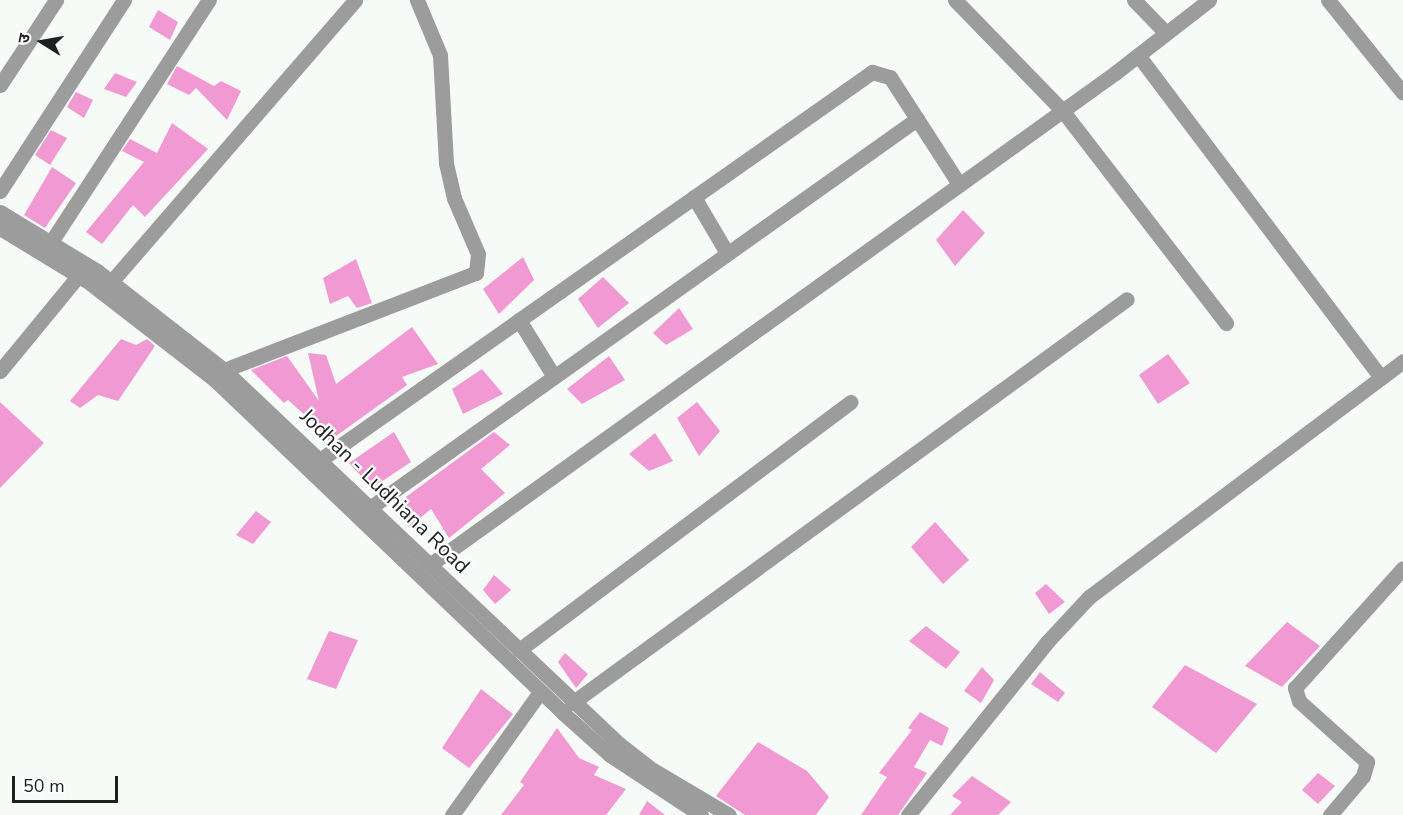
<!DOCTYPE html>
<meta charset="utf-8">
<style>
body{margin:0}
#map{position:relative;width:1403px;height:815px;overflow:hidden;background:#f6fbf7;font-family:"Nunito Sans","Noto Sans Devanagari",sans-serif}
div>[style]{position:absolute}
.building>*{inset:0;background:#f199d2}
.minor>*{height:15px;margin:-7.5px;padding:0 7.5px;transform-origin:7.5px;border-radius:7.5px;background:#9b9c9b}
span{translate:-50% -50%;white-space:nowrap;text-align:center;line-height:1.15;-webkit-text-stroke:4.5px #fff;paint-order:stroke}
.street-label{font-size:21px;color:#1f2120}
.north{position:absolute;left:12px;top:12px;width:60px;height:60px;-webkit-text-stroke:4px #fff;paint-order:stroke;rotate:281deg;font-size:16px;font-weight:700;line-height:24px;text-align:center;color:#1f2120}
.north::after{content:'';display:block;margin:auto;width:21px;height:27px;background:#1f2120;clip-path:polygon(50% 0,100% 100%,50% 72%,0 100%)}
.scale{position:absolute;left:12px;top:776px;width:106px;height:27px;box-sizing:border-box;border:3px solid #1f2120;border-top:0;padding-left:8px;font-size:18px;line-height:21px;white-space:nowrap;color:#1f2120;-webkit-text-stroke:4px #fff;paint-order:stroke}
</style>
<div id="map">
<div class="building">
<i style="clip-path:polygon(158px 10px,178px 22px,170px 40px,149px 27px)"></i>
<i style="clip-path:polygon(177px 66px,214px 86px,221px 81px,241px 91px,227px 120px,196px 88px,189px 95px,167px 84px)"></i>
<i style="clip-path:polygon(115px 73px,137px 82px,126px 97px,104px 89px)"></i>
<i style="clip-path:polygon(76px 92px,93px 100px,84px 118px,67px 107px)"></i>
<i style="clip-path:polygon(172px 123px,208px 149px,145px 217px,133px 205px,102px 244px,86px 232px,144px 162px,122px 151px,130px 139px,157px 153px)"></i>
<i style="clip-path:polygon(51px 130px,67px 138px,50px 165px,35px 155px)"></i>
<i style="clip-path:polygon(52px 167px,76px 183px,45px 228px,24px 215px)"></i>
<i style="clip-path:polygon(963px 210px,985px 233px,955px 266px,936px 240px)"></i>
<i style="clip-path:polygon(523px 257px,534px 280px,499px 314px,483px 289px)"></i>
<i style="clip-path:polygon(356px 259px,372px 303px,357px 308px,348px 296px,330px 304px,323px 278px)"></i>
<i style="clip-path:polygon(603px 277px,629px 303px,598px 328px,578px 299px)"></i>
<i style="clip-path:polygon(679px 308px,693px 329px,666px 345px,653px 333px)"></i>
<i style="clip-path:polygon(412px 327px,438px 364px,402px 377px,407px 385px,329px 441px,315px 424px,288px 400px,284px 403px,251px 370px,287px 356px,319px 401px,308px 353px,326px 355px,336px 384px)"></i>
<i style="clip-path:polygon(121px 339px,136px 345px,147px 339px,155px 346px,118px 401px,98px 395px,80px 408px,70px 401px)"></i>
<i style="clip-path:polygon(1168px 354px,1190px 383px,1158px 404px,1139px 375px)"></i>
<i style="clip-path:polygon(609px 356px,625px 380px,582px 404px,567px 389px)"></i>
<i style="clip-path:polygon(482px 369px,503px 394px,463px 414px,452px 389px)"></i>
<i style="clip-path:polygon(0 402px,44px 443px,0 488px)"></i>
<i style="clip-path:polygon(697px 402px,720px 431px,699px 456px,677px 418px)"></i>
<i style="clip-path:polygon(394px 432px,411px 462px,372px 488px,349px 463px)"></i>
<i style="clip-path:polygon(494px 432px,510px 445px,481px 469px,505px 493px,449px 538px,431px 509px,409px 527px,391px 508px)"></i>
<i style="clip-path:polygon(655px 433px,673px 461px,649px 471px,629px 454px)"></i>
<i style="clip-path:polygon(256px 511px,271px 522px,253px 544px,236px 535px)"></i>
<i style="clip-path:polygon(935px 522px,969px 560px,943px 584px,911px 547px)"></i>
<i style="clip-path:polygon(494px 575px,511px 590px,495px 604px,483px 590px)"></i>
<i style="clip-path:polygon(1046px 584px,1065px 602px,1049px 614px,1035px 593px)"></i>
<i style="clip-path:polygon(1287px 622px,1320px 646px,1282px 687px,1245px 666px)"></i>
<i style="clip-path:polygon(926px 626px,960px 652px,946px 669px,909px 641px)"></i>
<i style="clip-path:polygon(329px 631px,358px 640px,336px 689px,307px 679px)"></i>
<i style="clip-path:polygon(565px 653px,588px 674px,576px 688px,558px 662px)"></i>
<i style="clip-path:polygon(1185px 665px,1257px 704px,1216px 753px,1152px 707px)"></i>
<i style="clip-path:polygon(982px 667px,994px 680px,981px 703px,964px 691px)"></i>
<i style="clip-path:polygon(1040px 672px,1065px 693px,1058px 702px,1031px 684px)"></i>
<i style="clip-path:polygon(481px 689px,513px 714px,469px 768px,442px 748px)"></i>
<i style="clip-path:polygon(920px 712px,949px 728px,942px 746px,930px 740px,914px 767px,927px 773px,898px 815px,861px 815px,887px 777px,879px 773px,912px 730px,908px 728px)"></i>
<i style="clip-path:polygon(557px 728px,579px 758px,599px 767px,594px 775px,626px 789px,606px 815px,501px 815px,524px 785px,520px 782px)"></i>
<i style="clip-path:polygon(758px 742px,807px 771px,829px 797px,816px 815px,745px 815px,716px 796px)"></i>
<i style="clip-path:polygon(1318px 773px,1335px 786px,1318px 804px,1302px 790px)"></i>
<i style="clip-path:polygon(972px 776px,1011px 802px,998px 815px,950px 815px,962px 802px,952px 796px)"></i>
<i style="clip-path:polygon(647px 801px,665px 815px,639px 815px)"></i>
</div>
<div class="minor">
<i style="left:955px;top:0;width:153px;rotate:45.8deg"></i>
<i style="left:1062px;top:110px;width:269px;rotate:52.4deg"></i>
<i style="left:1134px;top:0;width:46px;rotate:45.9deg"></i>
<i style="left:1328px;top:0;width:119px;rotate:51.1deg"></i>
<i style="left:1138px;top:55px;width:404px;rotate:53deg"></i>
<i style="left:0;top:85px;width:102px;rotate:-56.6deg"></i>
<i style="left:0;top:191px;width:228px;rotate:-57deg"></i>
<i style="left:694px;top:197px;width:65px;rotate:59.5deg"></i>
<i style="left:0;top:212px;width:114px;rotate:31.3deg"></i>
<i style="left:97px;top:271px;width:161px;rotate:37.9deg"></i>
<i style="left:224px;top:370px;width:544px;rotate:43.44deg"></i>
<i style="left:619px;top:744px;width:37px;rotate:38deg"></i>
<i style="left:648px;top:767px;width:94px;rotate:30.7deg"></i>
<i style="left:0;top:228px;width:105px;rotate:31.4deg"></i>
<i style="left:90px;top:283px;width:158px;rotate:37.8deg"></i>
<i style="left:215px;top:380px;width:482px;rotate:43.7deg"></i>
<i style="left:563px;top:713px;width:63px;rotate:41.8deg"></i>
<i style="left:610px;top:755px;width:109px;rotate:33.4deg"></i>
<i style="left:51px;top:242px;width:289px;rotate:-56.9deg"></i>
<i style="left:111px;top:282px;width:373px;rotate:-49.1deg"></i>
<i style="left:519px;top:320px;width:65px;rotate:58.3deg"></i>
<i style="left:224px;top:370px;width:270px;rotate:-21.1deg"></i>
<i style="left:476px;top:273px;width:19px;rotate:-84deg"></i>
<i style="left:478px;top:254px;width:61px;rotate:-113.2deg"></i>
<i style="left:454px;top:198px;width:36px;rotate:-103deg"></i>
<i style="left:446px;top:163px;width:108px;rotate:-93.2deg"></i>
<i style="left:440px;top:55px;width:60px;rotate:-112.7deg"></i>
<i style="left:0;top:371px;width:123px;rotate:-50.6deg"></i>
<i style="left:320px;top:460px;width:675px;rotate:-35.1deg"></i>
<i style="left:872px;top:72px;width:19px;rotate:16deg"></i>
<i style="left:890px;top:77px;width:127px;rotate:57.2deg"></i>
<i style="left:371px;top:507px;width:670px;rotate:-35.4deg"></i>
<i style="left:431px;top:564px;width:842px;rotate:-35.67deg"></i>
<i style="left:1115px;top:73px;width:119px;rotate:-37.8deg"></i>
<i style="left:519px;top:650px;width:414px;rotate:-36.8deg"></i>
<i style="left:572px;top:703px;width:686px;rotate:-36.05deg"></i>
<i style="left:452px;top:815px;width:151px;rotate:-54.4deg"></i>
<i style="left:908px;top:815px;width:222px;rotate:-51.2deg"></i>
<i style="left:1047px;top:642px;width:62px;rotate:-47deg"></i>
<i style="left:1089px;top:597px;width:393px;rotate:-36.9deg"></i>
<i style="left:1330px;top:815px;width:51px;rotate:-49.8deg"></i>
<i style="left:1363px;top:776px;width:15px;rotate:-74deg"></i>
<i style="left:1367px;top:762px;width:91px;rotate:-138.1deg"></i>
<i style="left:1299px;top:701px;width:14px;rotate:-107deg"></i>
<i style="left:1295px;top:688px;width:161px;rotate:-48deg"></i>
</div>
<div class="street-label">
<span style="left:385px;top:491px;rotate:44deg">Jodhan - Ludhiana Road</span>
</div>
<div class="north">उ</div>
<div class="scale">50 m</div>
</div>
